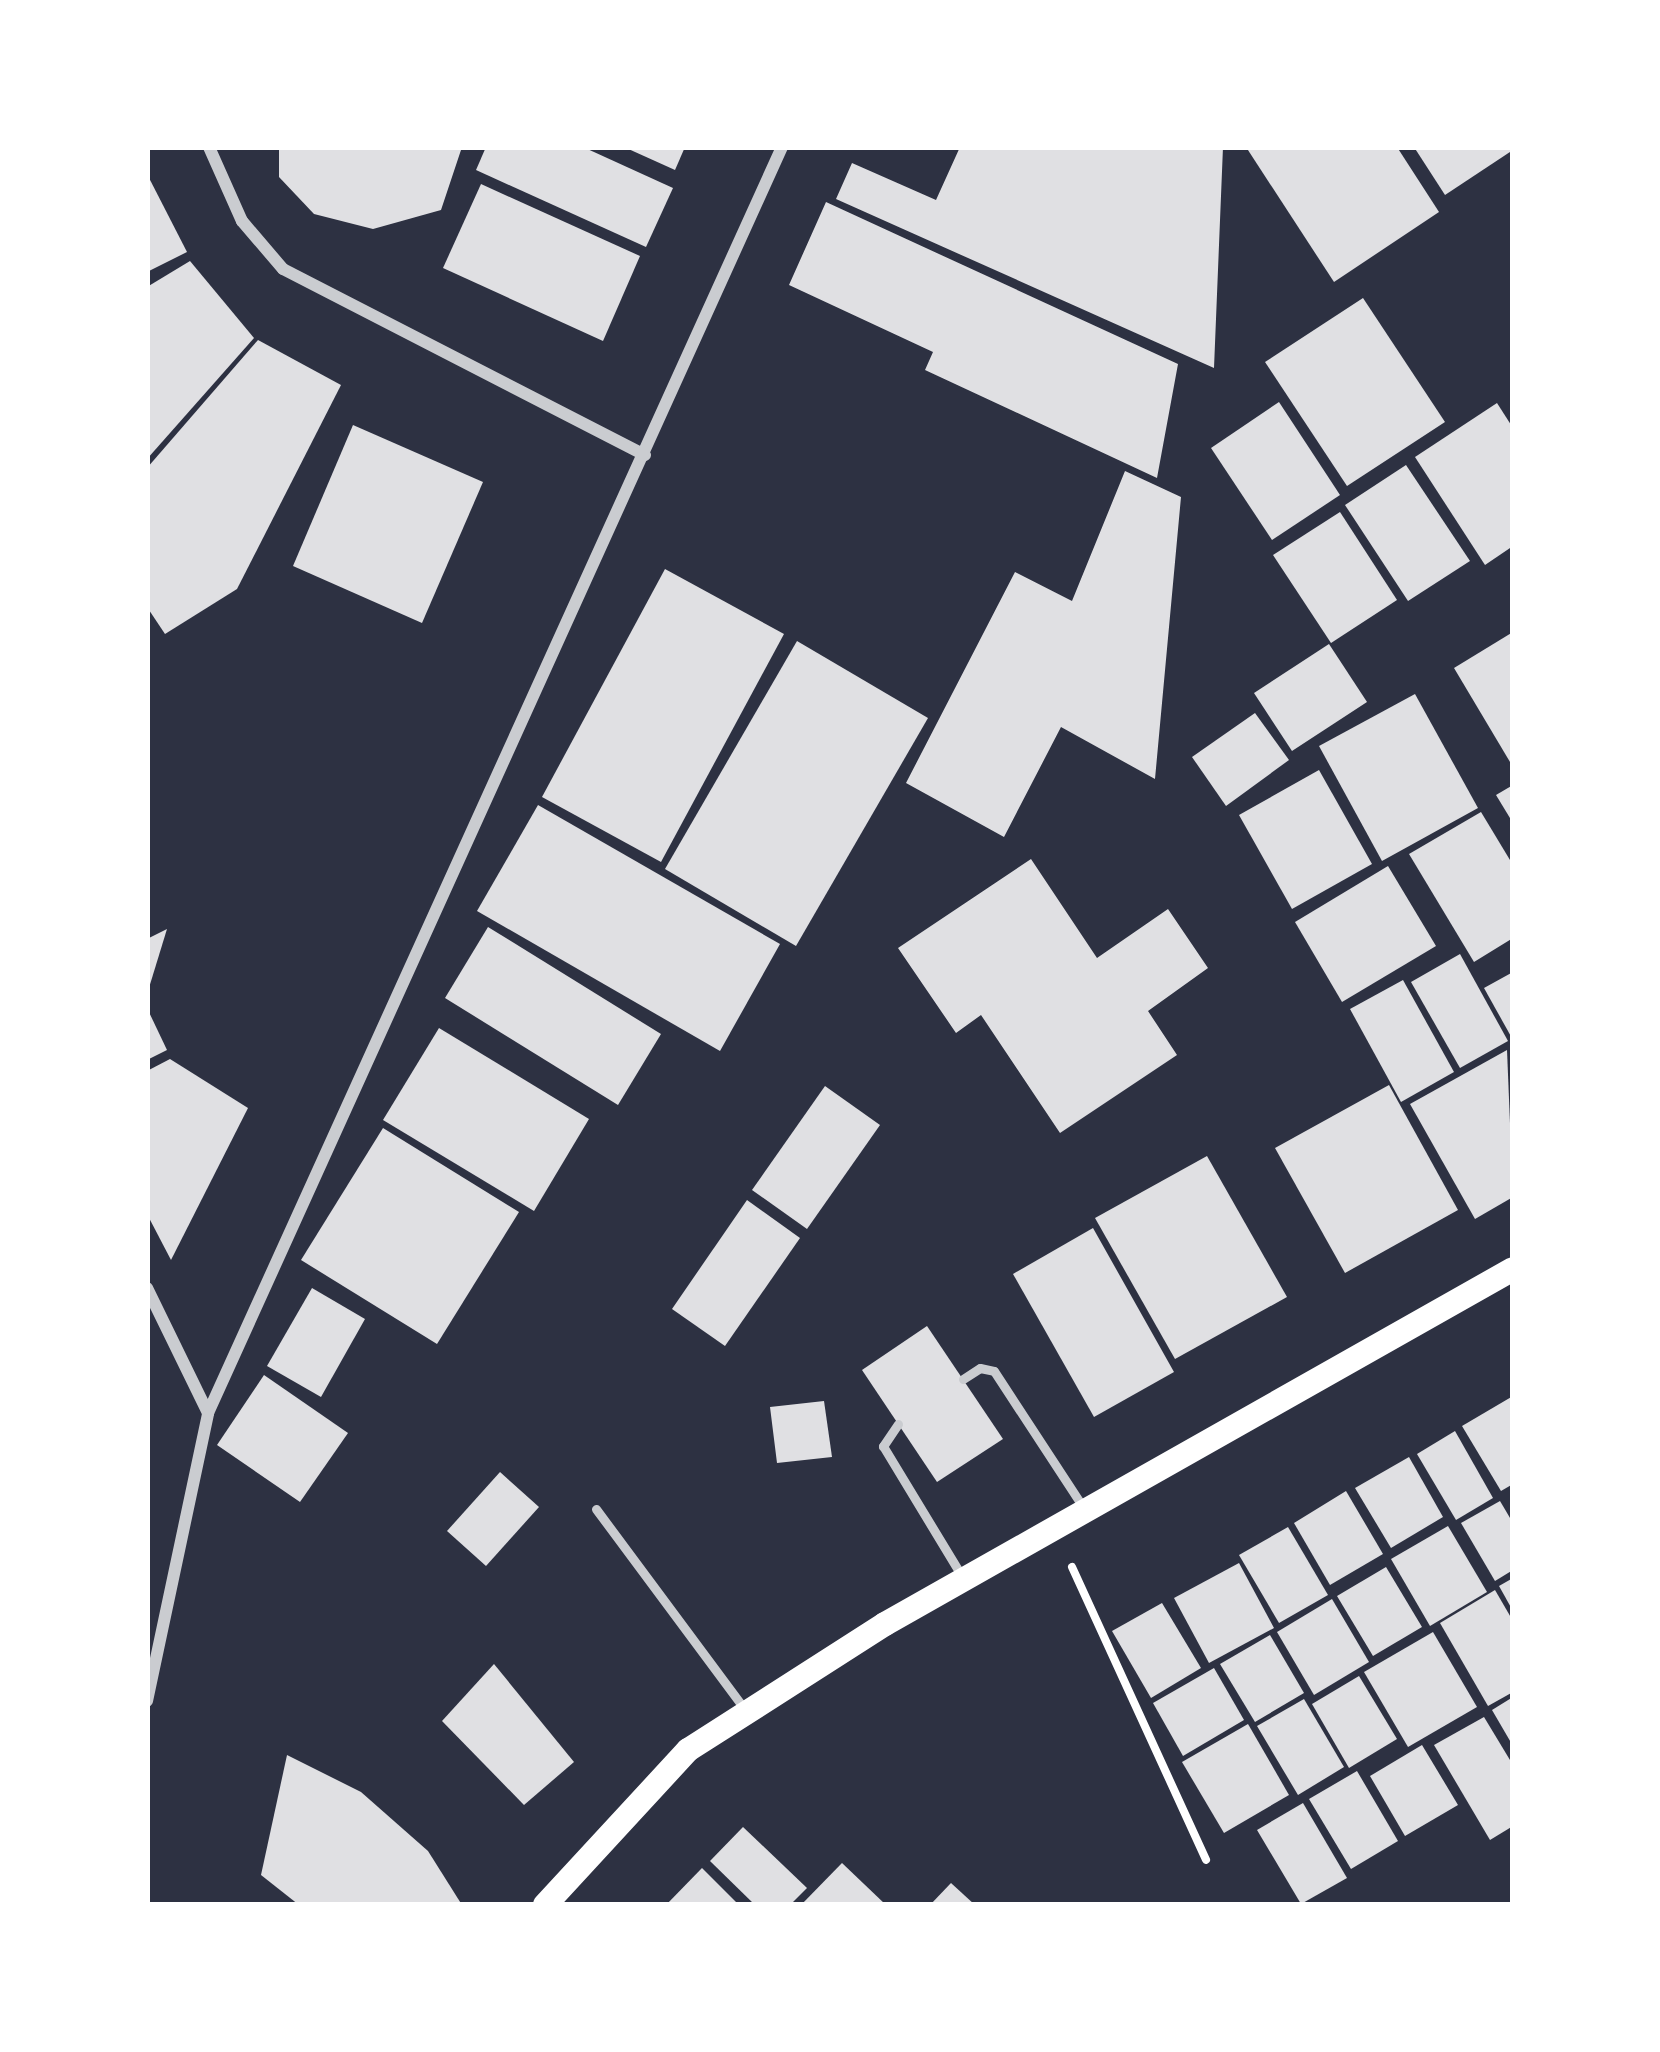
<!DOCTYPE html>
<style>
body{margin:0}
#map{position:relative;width:1660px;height:2052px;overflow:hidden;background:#2d3142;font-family:"Archivo Narrow",sans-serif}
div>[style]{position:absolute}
.building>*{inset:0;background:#e0e0e3}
.path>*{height:8px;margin:-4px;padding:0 4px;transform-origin:4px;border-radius:4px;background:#fff}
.service>*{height:9px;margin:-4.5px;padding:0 4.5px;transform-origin:4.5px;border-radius:4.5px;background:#caccd0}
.minor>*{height:12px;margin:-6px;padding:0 6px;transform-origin:6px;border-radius:6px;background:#caccd0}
.secondary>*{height:24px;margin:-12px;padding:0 12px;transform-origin:12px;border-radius:12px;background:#fff}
span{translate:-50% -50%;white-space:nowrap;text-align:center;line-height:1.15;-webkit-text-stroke:10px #fff;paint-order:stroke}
.frame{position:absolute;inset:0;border:150px solid #fff;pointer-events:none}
</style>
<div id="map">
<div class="building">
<i style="clip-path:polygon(279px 147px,462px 147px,441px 210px,373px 229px,314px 214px,279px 177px)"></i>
<i style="clip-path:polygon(486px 147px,583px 147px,673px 188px,646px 247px,476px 170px)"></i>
<i style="clip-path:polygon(624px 147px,685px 147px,675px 170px)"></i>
<i style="clip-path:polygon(960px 147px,1223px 147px,1214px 368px,836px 199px,852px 163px,936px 200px)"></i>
<i style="clip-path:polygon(1246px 147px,1397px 147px,1439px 212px,1334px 282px)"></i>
<i style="clip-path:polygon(1414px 147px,1513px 147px,1513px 150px,1445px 195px)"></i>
<i style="clip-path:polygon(147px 174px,187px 252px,147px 272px)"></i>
<i style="clip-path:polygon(481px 184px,640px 256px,603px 341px,443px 268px)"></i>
<i style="clip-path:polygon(826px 202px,1178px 364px,1157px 478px,925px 370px,933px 352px,789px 285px)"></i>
<i style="clip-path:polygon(190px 261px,254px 338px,147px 459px,147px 287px)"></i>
<i style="clip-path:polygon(1363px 298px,1445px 422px,1347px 486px,1265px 362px)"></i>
<i style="clip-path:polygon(258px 340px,341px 385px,237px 589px,165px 634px,147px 607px,147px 468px)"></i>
<i style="clip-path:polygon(1279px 402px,1340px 495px,1272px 540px,1211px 448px)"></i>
<i style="clip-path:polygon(1497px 403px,1513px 428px,1513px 546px,1485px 565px,1415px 457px)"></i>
<i style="clip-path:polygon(353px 425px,483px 482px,422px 623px,293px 566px)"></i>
<i style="clip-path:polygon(1406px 465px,1470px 561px,1408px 601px,1345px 505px)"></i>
<i style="clip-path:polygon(1125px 471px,1181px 497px,1155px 779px,1061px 727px,1004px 837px,906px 783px,1015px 572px,1072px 601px)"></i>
<i style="clip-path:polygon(1340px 512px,1397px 600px,1331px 643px,1273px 555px)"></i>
<i style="clip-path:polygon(665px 569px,784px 634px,661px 862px,542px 797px)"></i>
<i style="clip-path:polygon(1513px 632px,1513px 767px,1454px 668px)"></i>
<i style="clip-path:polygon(797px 641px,928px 718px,796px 946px,665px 869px)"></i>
<i style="clip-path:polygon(1329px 644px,1367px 702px,1292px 751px,1254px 693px)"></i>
<i style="clip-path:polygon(1415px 694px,1478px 808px,1382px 861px,1319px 746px)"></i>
<i style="clip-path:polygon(1255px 713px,1289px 760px,1226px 806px,1192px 757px)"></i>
<i style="clip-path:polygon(1319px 770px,1372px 864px,1292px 909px,1239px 815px)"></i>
<i style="clip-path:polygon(1513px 785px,1513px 823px,1496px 795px)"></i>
<i style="clip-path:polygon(538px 805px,780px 944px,720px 1051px,477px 911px)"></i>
<i style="clip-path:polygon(1481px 812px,1513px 865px,1513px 938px,1474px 962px,1409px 854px)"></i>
<i style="clip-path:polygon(1031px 859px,1097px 958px,1168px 909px,1208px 968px,1148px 1011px,1177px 1055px,1060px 1133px,981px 1015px,956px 1033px,898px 948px)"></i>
<i style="clip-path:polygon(1388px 866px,1436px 946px,1342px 1002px,1295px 922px)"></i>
<i style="clip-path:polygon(488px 927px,661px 1034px,618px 1105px,445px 998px)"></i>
<i style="clip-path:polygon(167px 929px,148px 991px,147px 991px,147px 939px)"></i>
<i style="clip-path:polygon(1460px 954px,1508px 1041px,1460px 1068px,1411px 982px)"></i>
<i style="clip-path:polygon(1513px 972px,1513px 1040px,1484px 988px)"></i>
<i style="clip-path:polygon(1403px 980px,1454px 1072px,1401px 1102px,1350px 1009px)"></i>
<i style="clip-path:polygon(147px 1008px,167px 1050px,147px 1060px)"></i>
<i style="clip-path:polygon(439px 1028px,589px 1119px,534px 1211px,383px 1120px)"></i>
<i style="clip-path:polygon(1507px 1050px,1513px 1197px,1475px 1219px,1410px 1104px)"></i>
<i style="clip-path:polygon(170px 1059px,248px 1108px,171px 1260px,147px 1214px,147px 1071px)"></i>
<i style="clip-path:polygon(1389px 1085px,1458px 1210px,1345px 1273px,1275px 1148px)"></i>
<i style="clip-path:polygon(825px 1086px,880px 1125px,807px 1229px,752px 1190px)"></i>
<i style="clip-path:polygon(383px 1128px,519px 1212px,437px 1344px,301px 1260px)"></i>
<i style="clip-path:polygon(1207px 1156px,1287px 1297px,1175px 1359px,1095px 1218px)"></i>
<i style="clip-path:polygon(747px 1200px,800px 1238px,725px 1346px,672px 1309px)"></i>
<i style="clip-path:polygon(1093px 1228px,1174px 1372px,1094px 1417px,1013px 1274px)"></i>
<i style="clip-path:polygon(312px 1288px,365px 1319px,321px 1397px,267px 1366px)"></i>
<i style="clip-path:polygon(927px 1326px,1003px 1439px,937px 1482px,862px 1370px)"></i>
<i style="clip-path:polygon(264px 1375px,348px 1433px,300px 1502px,217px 1445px)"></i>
<i style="clip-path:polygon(1513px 1396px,1513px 1484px,1501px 1491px,1462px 1426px)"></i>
<i style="clip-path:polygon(824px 1401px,832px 1457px,777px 1463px,770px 1407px)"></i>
<i style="clip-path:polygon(1455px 1431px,1493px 1498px,1456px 1520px,1417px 1454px)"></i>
<i style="clip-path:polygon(1409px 1457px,1443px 1517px,1391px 1548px,1355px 1488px)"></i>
<i style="clip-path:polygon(500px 1472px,539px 1507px,486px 1566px,447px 1531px)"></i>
<i style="clip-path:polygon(1346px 1491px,1383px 1554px,1330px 1585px,1294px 1523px)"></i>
<i style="clip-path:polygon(1500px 1501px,1513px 1523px,1513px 1570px,1495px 1581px,1461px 1523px)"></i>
<i style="clip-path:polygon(1448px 1526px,1487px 1592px,1430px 1626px,1391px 1559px)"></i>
<i style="clip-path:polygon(1288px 1527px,1328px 1595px,1279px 1623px,1239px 1555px)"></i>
<i style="clip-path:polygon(1239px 1563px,1274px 1628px,1209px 1663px,1174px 1598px)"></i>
<i style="clip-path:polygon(1386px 1567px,1422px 1627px,1373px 1656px,1337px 1596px)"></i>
<i style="clip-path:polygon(1513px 1578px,1513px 1611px,1499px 1586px)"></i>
<i style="clip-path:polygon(1495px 1590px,1513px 1621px,1513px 1692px,1488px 1706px,1440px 1623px)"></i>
<i style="clip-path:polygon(1332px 1599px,1369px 1662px,1314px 1695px,1277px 1632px)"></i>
<i style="clip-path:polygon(1162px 1603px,1201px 1668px,1151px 1698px,1112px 1631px)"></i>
<i style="clip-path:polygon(1433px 1632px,1477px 1707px,1408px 1747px,1364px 1672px)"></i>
<i style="clip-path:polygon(1270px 1635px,1304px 1693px,1255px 1722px,1220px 1664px)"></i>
<i style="clip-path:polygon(494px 1664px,574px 1762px,524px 1805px,442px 1721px)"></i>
<i style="clip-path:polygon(1214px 1668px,1244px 1720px,1183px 1756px,1153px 1703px)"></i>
<i style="clip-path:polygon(1359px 1676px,1397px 1739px,1349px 1768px,1312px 1704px)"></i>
<i style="clip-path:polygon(1513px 1697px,1513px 1746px,1492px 1710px)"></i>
<i style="clip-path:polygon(1304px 1699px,1344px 1767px,1298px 1795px,1257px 1726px)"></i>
<i style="clip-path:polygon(1484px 1717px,1513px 1765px,1513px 1826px,1490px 1840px,1434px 1745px)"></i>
<i style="clip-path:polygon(1248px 1724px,1289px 1795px,1224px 1833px,1182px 1762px)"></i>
<i style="clip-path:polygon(1422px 1745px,1458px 1805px,1405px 1836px,1370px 1776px)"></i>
<i style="clip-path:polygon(287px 1755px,361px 1792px,428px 1851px,462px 1905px,299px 1905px,261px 1875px)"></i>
<i style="clip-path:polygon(1357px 1771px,1398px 1841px,1351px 1869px,1309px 1799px)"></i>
<i style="clip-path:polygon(1303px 1803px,1347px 1878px,1301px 1904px,1257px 1830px)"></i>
<i style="clip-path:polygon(743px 1827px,807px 1888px,790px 1905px,755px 1905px,710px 1861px)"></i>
<i style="clip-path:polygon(842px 1863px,886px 1905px,801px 1905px)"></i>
<i style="clip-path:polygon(702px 1868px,739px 1905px,666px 1905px)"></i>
<i style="clip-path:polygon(951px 1883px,975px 1905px,930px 1905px)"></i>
</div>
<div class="path">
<i style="left:1072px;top:1567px;width:322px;rotate:65.4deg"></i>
</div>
<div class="service">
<i style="left:963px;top:1379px;width:20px;rotate:-33deg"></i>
<i style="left:980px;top:1368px;width:14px;rotate:12deg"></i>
<i style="left:994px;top:1371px;width:163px;rotate:56.8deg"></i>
<i style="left:898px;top:1424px;width:27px;rotate:124deg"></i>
<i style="left:883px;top:1446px;width:151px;rotate:58.8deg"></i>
<i style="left:596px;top:1509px;width:248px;rotate:53.4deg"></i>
</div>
<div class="minor">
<i style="left:209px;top:147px;width:81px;rotate:66deg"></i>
<i style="left:242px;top:221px;width:63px;rotate:49.5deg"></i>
<i style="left:283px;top:269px;width:407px;rotate:27.2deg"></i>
<i style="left:147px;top:1288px;width:139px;rotate:64deg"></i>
<i style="left:147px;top:1701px;width:294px;rotate:-78deg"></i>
<i style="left:208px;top:1413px;width:1390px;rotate:-65.61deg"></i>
</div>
<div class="secondary">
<i style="left:545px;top:1905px;width:211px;rotate:-47.3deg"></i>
<i style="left:688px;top:1750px;width:234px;rotate:-32.6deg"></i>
<i style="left:885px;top:1624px;width:721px;rotate:-29.48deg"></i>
</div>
<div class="frame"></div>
</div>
